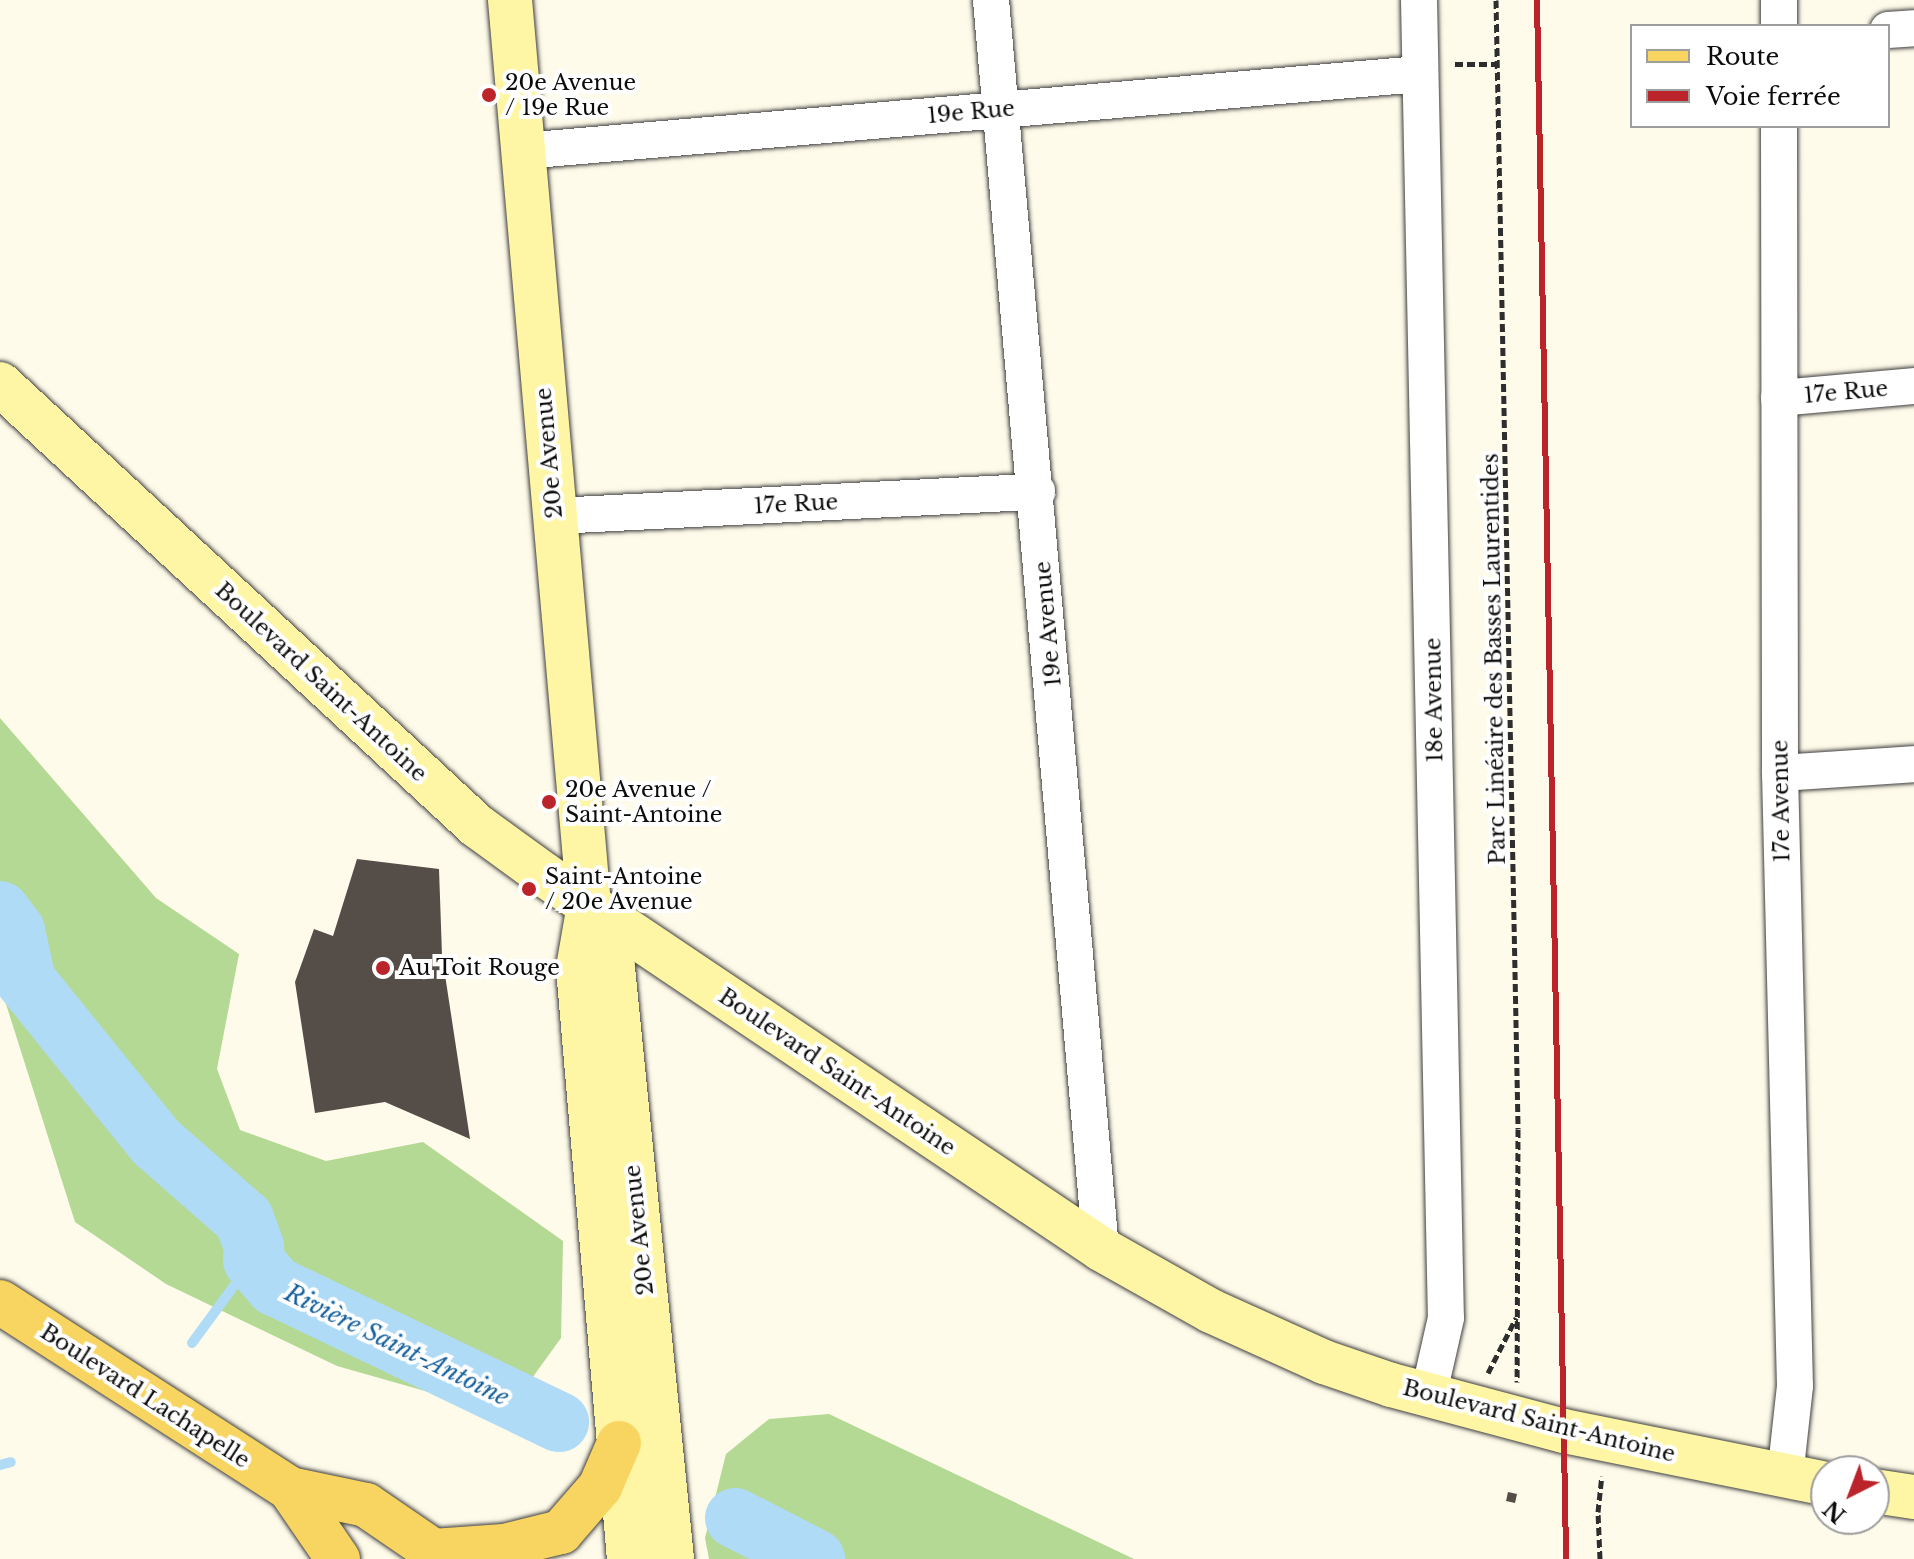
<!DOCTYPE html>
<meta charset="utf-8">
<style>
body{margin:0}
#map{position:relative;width:1914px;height:1559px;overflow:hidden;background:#fffbea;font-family:"Libre Baskerville",serif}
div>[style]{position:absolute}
.forest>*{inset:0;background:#b3d994}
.stream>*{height:10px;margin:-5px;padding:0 5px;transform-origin:5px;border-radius:5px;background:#b0dbf6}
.river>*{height:60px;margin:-30px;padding:0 30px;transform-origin:30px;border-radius:30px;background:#b0dbf6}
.building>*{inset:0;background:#544d48}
.path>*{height:5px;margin-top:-2.5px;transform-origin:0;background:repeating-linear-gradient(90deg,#2e2e2e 0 8px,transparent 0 12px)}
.roads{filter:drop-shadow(0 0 2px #3f3f3f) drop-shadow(0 0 2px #3f3f3f)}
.street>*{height:36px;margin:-18px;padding:0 18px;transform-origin:18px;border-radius:18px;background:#fff}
.secondary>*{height:44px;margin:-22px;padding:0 22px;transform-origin:22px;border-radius:22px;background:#fff6a5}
.primary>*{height:44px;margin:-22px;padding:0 22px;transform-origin:22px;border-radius:22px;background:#f8d561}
.rail>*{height:6px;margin:-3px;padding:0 3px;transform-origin:3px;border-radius:3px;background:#bb242a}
.dots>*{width:22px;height:22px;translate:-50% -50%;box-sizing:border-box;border:4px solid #fff;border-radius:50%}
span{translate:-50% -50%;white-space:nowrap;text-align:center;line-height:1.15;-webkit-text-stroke:8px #fff;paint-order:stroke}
.poi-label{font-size:22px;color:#0c0c0c}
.left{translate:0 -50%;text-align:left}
.street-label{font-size:22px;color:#0c0c0c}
.water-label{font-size:24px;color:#16609d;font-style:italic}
.legend{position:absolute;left:1630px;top:24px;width:260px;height:104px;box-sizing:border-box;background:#fff;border:2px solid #9e9e9e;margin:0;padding:10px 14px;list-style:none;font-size:24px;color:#0c0c0c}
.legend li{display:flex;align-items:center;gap:16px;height:40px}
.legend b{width:40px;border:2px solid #9e9e9e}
.north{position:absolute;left:1810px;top:1455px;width:80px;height:80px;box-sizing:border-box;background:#fff;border:2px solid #9e9e9e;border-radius:50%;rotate:222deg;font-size:22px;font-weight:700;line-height:32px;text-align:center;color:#0c0c0c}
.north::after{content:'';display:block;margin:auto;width:28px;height:36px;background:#bb242a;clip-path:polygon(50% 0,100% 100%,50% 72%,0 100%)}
</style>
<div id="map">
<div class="forest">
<i style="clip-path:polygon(0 718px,156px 898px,239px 954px,217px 1069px,240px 1130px,326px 1161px,423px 1142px,563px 1241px,561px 1338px,506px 1414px,337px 1366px,166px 1284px,75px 1222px,0 985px)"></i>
<i style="clip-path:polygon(829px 1414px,1134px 1559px,709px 1559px,705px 1538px,726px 1454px,769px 1419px)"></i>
</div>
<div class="stream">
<i style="left:192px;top:1343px;width:103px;rotate:-53.7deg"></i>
<i style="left:0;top:1465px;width:11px;rotate:-15deg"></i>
</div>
<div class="river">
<i style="left:0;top:911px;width:25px;rotate:53deg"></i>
<i style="left:15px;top:931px;width:51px;rotate:77.6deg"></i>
<i style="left:26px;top:981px;width:207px;rotate:51.1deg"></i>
<i style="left:156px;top:1142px;width:117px;rotate:41.2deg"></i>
<i style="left:244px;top:1219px;width:30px;rotate:70deg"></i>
<i style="left:254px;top:1247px;width:13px;rotate:94deg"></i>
<i style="left:253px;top:1260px;width:34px;rotate:50deg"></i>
<i style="left:275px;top:1286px;width:315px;rotate:25.6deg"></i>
<i style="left:735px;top:1518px;width:90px;rotate:27.1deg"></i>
</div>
<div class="building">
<i style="clip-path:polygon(357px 859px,439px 869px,442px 955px,470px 1139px,385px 1102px,315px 1113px,295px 982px,314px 929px,333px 936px)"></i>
<i style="clip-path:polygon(1508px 1492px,1517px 1494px,1515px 1503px,1506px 1501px)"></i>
</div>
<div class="path">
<i style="left:1496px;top:0;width:1129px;rotate:88.88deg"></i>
<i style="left:1518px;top:1129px;width:253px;rotate:90.2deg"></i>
<i style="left:1455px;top:64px;width:43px"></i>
<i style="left:1488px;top:1373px;width:62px;rotate:-63deg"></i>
<i style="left:1600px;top:1559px;width:47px;rotate:-92.4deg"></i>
<i style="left:1598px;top:1512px;width:36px;rotate:-84deg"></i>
</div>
<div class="roads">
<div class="street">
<i style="left:991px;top:0;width:1254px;rotate:84.97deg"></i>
<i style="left:1419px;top:0;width:1318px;rotate:88.83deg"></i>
<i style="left:1446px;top:1318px;width:81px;rotate:102.8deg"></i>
<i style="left:1779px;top:26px;width:26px;rotate:-90deg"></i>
<i style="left:1888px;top:30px;width:26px;rotate:-4deg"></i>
<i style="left:1779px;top:126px;width:647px;rotate:89.91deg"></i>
<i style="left:1780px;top:773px;width:613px;rotate:88.6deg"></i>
<i style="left:1795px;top:1386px;width:91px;rotate:96.3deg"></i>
<i style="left:523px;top:151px;width:899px;rotate:-4.91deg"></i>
<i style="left:1779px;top:398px;width:136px;rotate:-5.1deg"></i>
<i style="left:555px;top:516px;width:483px;rotate:-2.9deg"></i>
<i style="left:1780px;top:773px;width:134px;rotate:-3.8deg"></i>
</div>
<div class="secondary">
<i style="left:510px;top:0;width:908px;rotate:85.01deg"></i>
<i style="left:589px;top:905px;width:64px;rotate:99.9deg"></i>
<i style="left:578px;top:968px;width:593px;rotate:85.07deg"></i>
<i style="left:0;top:384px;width:650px;rotate:42.82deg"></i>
<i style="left:477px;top:826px;width:82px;rotate:36deg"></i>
<i style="left:543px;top:874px;width:672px;rotate:33.9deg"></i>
<i style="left:1101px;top:1249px;width:126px;rotate:29.4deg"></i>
<i style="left:1211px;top:1311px;width:124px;rotate:24.3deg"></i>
<i style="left:1324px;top:1362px;width:71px;rotate:18.9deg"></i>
<i style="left:1391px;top:1385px;width:179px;rotate:14.9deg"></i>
<i style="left:1564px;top:1431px;width:267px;rotate:11.4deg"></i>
<i style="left:589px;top:907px;width:66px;rotate:68.5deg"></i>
<i style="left:613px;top:968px;width:594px;rotate:84.3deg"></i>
<i style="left:1874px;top:1491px;width:40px;rotate:8.5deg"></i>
</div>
<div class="primary">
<i style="left:0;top:1302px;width:345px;rotate:32.8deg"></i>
<i style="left:290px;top:1489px;width:78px;rotate:11.9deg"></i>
<i style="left:366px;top:1505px;width:96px;rotate:34.4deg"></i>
<i style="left:290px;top:1489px;width:85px;rotate:55.6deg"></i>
<i style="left:433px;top:1551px;width:71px;rotate:-4deg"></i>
<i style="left:504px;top:1546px;width:59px;rotate:-13.8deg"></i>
<i style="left:561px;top:1532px;width:60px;rotate:-49.1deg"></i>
<i style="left:600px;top:1487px;width:48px;rotate:-66.6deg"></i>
</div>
</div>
<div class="rail">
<i style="left:1537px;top:0;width:1559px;rotate:88.93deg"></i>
</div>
<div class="dots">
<i style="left:489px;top:95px;background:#bb242a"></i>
<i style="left:549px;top:802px;background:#bb242a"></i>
<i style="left:529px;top:889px;background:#bb242a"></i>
<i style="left:383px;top:968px;background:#bb242a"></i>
</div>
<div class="poi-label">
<span class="left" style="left:505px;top:95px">20e Avenue<br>/ 19e Rue</span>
<span class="left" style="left:565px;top:802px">20e Avenue /<br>Saint-Antoine</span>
<span class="left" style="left:545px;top:889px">Saint-Antoine<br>/ 20e Avenue</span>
<span class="left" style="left:399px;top:968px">Au Toit Rouge</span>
</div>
<div class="street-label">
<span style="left:971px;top:112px;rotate:-5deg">19e Rue</span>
<span style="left:1846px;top:392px;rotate:-5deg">17e Rue</span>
<span style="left:549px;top:453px;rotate:-95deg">20e Avenue</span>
<span style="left:796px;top:504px;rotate:-3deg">17e Rue</span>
<span style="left:1048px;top:624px;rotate:-95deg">19e Avenue</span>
<span style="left:1494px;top:659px;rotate:-91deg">Parc Linéaire des Basses Laurentides</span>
<span style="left:321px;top:682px;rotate:43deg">Boulevard Saint-Antoine</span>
<span style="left:1434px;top:700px;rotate:-91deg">18e Avenue</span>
<span style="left:1781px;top:801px;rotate:-91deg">17e Avenue</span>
<span style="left:837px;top:1072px;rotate:34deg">Boulevard Saint-Antoine</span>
<span style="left:639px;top:1230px;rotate:-96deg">20e Avenue</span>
<span style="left:145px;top:1396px;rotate:33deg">Boulevard Lachapelle</span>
<span style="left:1539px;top:1421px;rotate:14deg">Boulevard Saint-Antoine</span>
</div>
<div class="water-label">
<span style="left:397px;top:1345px;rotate:26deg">Rivière Saint-Antoine</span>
</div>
<ul class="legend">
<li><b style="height:10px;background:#f8d561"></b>Route</li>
<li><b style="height:10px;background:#bb242a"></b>Voie ferrée</li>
</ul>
<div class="north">N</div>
</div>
